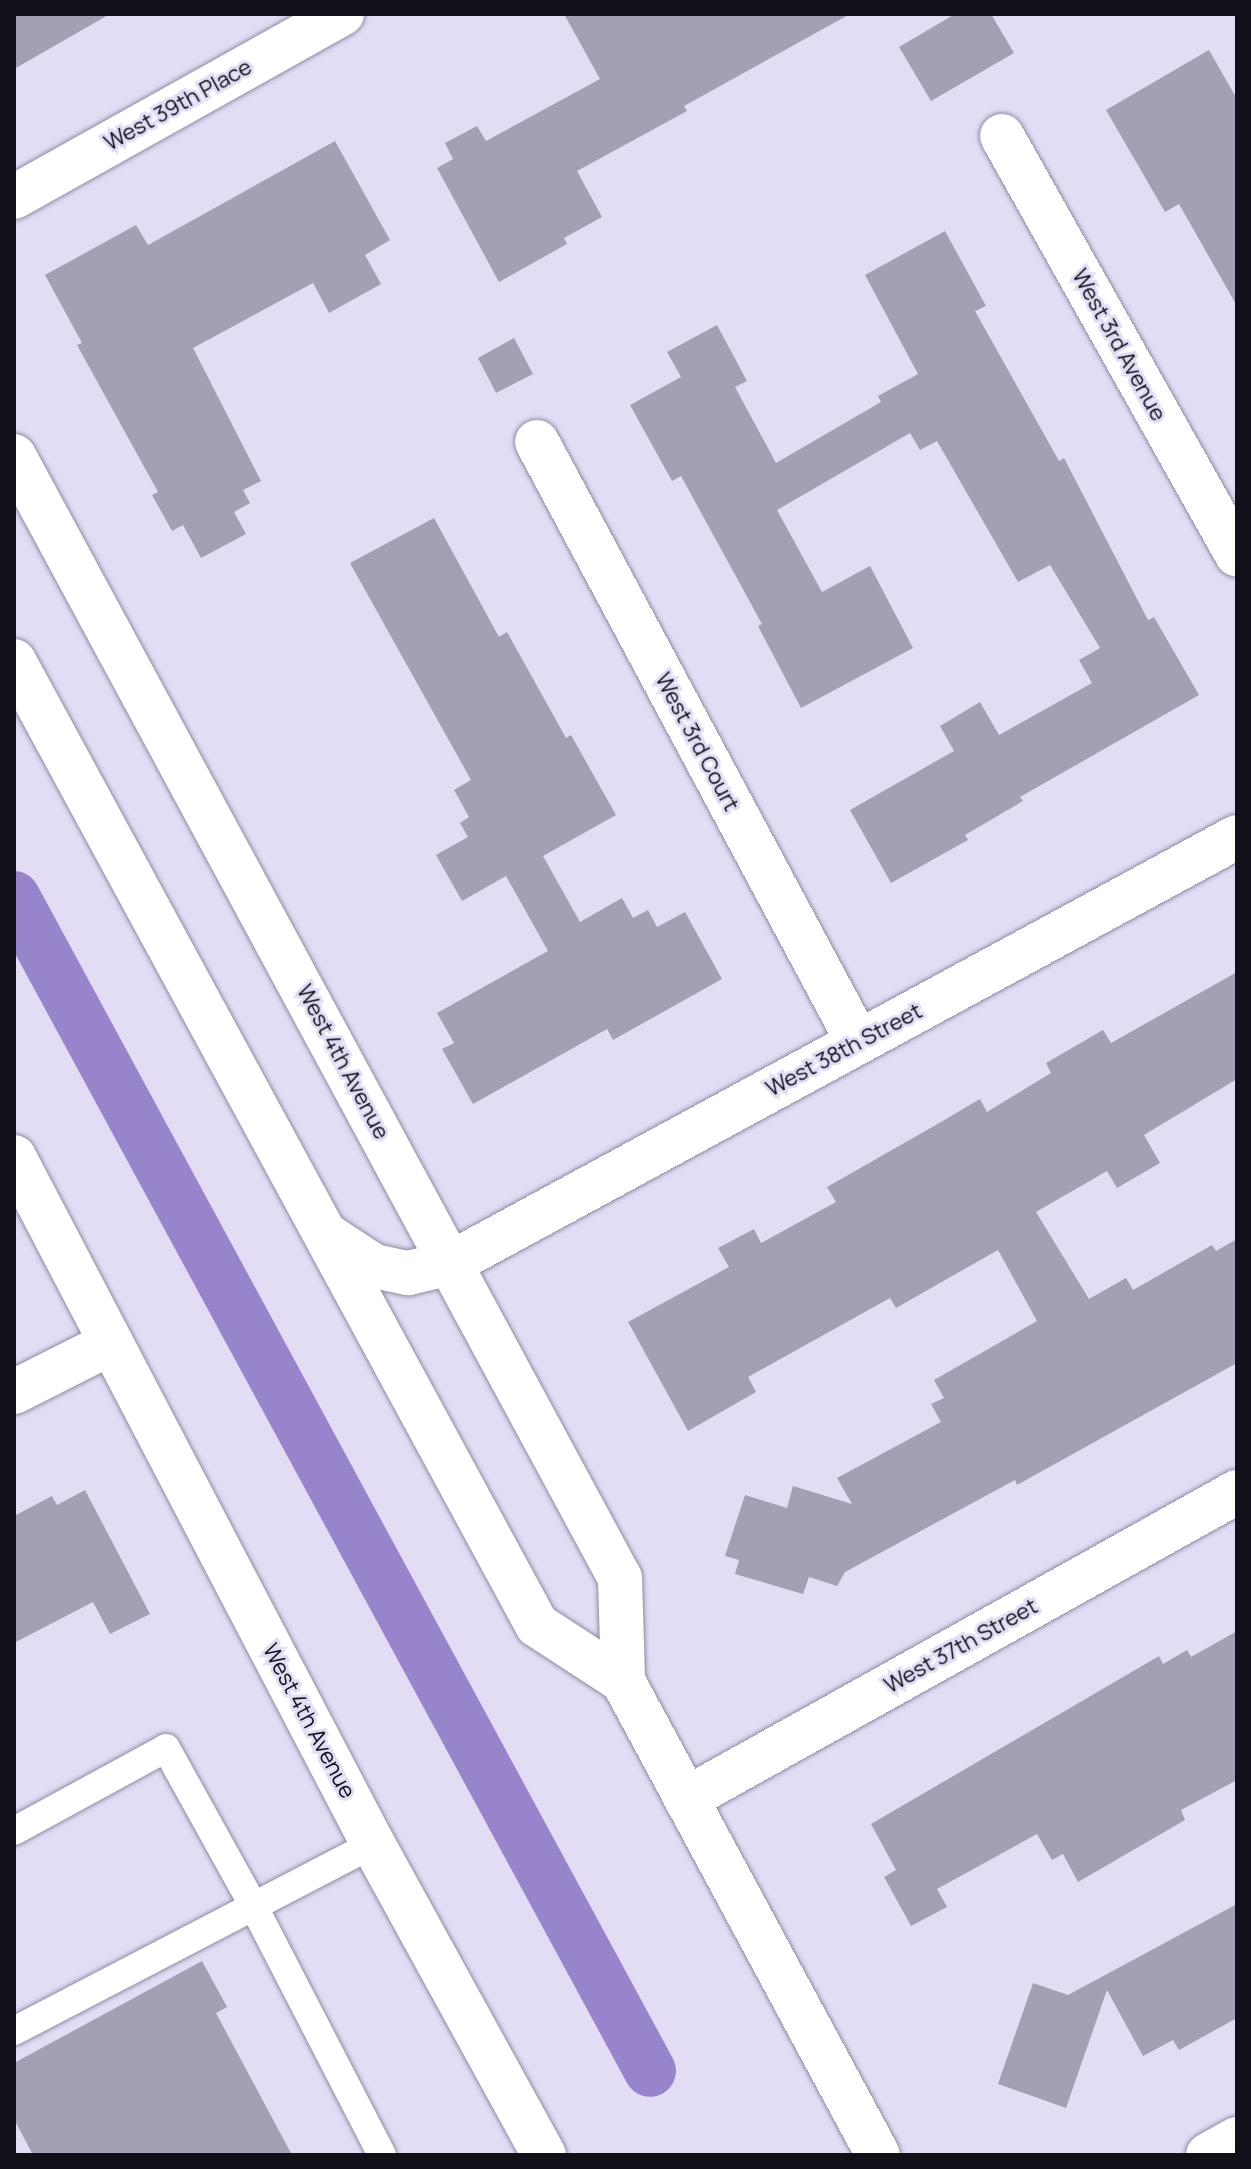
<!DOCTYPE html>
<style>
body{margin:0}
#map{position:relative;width:1251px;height:2169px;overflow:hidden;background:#e2dcf5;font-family:Manrope,sans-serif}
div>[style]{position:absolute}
.canal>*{height:52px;margin:-26px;padding:0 26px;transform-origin:26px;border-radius:26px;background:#9784ca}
.building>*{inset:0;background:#a59fb6}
.roads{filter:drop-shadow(0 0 2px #908ba2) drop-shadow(0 0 2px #908ba2)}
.service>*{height:28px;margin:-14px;padding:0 14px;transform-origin:14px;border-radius:14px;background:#fff}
.minor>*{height:44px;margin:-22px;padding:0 22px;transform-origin:22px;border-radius:22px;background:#fff}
.primary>*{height:44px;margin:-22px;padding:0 22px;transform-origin:22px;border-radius:22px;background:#fff}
span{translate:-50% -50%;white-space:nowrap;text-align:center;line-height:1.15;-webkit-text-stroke:6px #e2dcf5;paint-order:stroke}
.street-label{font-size:22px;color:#110f17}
.frame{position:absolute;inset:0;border:16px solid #110f17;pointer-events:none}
</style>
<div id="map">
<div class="canal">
<i style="left:14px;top:897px;width:1335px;rotate:61.55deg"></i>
</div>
<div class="building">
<i style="clip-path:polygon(14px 14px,110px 14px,14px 69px)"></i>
<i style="clip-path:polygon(564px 14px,850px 14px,684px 106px,687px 111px,577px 171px,602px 217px,564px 238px,567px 244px,499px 282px,437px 168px,453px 159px,445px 143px,477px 126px,486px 141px,600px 79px)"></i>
<i style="clip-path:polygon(955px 14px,991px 14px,1014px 53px,931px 101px,899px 47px)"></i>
<i style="clip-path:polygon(1209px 50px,1237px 99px,1237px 306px,1179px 204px,1165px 212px,1106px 110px)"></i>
<i style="clip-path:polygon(335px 141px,390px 240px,365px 255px,381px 284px,329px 313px,313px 283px,193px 348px,261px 481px,243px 490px,250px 503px,234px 512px,246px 534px,201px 558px,183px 525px,172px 531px,152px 495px,158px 492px,77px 345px,82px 343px,45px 275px,136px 225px,148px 245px)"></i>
<i style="clip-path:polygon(945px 231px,986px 306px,975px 311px,1059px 461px,1064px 458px,1148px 620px,1154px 617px,1199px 695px,1020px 797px,1023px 801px,965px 835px,968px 840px,891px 883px,850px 810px,954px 751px,940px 726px,980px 702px,999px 735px,1092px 683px,1079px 660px,1100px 648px,1050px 565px,1018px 582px,937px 441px,920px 450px,910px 433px,777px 510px,822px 592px,870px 566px,913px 648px,801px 708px,758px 626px,762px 624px,681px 476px,672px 481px,630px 405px,681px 377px,667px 352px,717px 325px,747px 381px,735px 387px,776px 463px,881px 402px,878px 396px,918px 374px,865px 275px)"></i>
<i style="clip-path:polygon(514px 338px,533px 374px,496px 393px,478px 358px)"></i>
<i style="clip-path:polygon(434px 518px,499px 637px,507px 632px,566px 738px,571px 735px,616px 815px,543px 856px,580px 922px,622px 898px,633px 918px,648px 910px,657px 927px,685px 912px,722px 979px,613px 1040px,607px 1029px,473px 1104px,442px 1049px,454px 1043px,437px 1013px,548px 951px,506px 876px,462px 901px,436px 855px,468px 837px,460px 823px,469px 817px,454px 790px,471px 780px,350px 563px)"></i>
<i style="clip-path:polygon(1237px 972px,1237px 1079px,1144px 1135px,1160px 1163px,1117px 1188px,1107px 1171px,1036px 1212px,1089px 1299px,1126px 1278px,1133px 1290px,1212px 1245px,1216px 1251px,1237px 1239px,1237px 1363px,1017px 1485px,1015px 1480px,845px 1572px,837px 1586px,809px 1577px,803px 1594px,735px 1574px,739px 1560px,725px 1556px,745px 1495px,787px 1508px,793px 1486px,852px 1504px,837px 1478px,941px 1422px,931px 1404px,944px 1398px,934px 1380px,1037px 1321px,998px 1250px,896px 1308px,890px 1298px,748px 1377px,756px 1392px,688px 1431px,628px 1322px,729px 1267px,718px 1248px,754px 1229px,761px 1243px,836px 1202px,827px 1187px,941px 1122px,980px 1099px,987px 1112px,1051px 1073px,1046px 1063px,1103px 1030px,1111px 1043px)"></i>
<i style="clip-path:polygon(85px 1490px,150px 1614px,110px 1634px,93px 1602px,14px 1643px,14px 1516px,52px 1496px,57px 1505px)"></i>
<i style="clip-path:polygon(1237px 1631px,1237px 1780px,1181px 1810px,1185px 1820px,1078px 1882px,1063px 1854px,1052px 1860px,1037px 1834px,937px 1889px,947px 1907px,911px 1926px,884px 1877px,896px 1870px,871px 1824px,1159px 1656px,1163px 1664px,1187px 1650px,1191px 1657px)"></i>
<i style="clip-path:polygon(1237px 1904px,1237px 2018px,1179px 2050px,1173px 2040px,1143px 2056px,1107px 1990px,1066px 2108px,998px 2084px,1033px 1983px,1068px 1995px)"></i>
<i style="clip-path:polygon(202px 1961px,227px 2007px,216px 2013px,292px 2155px,33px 2155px,14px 2119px,14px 2063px)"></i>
</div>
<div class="roads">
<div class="service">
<i style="left:14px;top:1831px;width:173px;rotate:-28.6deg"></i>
<i style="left:166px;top:1748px;width:182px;rotate:61deg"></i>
<i style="left:254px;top:1907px;width:279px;rotate:62.7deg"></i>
<i style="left:14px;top:2031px;width:405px;rotate:-27.5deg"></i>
</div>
<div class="minor">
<i style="left:1002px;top:136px;width:480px;rotate:60.7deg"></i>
<i style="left:14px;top:197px;width:376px;rotate:-29.2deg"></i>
<i style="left:537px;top:442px;width:680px;rotate:61.85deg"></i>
<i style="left:14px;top:1157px;width:775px;rotate:62.41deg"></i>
<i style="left:373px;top:1844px;width:355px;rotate:61.2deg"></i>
<i style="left:451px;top:1263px;width:894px;rotate:-28.46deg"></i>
<i style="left:14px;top:1392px;width:109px;rotate:-26.8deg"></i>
<i style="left:686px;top:1799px;width:631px;rotate:-29.13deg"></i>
<i style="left:1208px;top:2155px;width:33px;rotate:-29deg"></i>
</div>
<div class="primary">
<i style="left:14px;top:456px;width:1275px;rotate:61.63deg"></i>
<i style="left:620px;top:1578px;width:103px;rotate:88.3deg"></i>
<i style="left:623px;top:1681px;width:538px;rotate:61.72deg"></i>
<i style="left:14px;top:661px;width:1097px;rotate:61.52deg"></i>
<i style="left:537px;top:1625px;width:103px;rotate:33.1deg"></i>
<i style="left:327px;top:1235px;width:56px;rotate:33.4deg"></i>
<i style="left:374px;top:1266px;width:35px;rotate:12deg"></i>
<i style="left:408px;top:1273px;width:44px;rotate:-13.1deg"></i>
</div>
</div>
<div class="street-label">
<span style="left:178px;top:105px;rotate:-29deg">West 39th Place</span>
<span style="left:1119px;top:345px;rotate:61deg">West 3rd Avenue</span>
<span style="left:697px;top:742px;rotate:62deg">West 3rd Court</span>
<span style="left:844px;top:1050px;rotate:-28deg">West 38th Street</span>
<span style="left:343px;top:1062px;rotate:62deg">West 4th Avenue</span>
<span style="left:961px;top:1646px;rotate:-29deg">West 37th Street</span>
<span style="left:309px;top:1721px;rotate:62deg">West 4th Avenue</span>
</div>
<div class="frame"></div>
</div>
